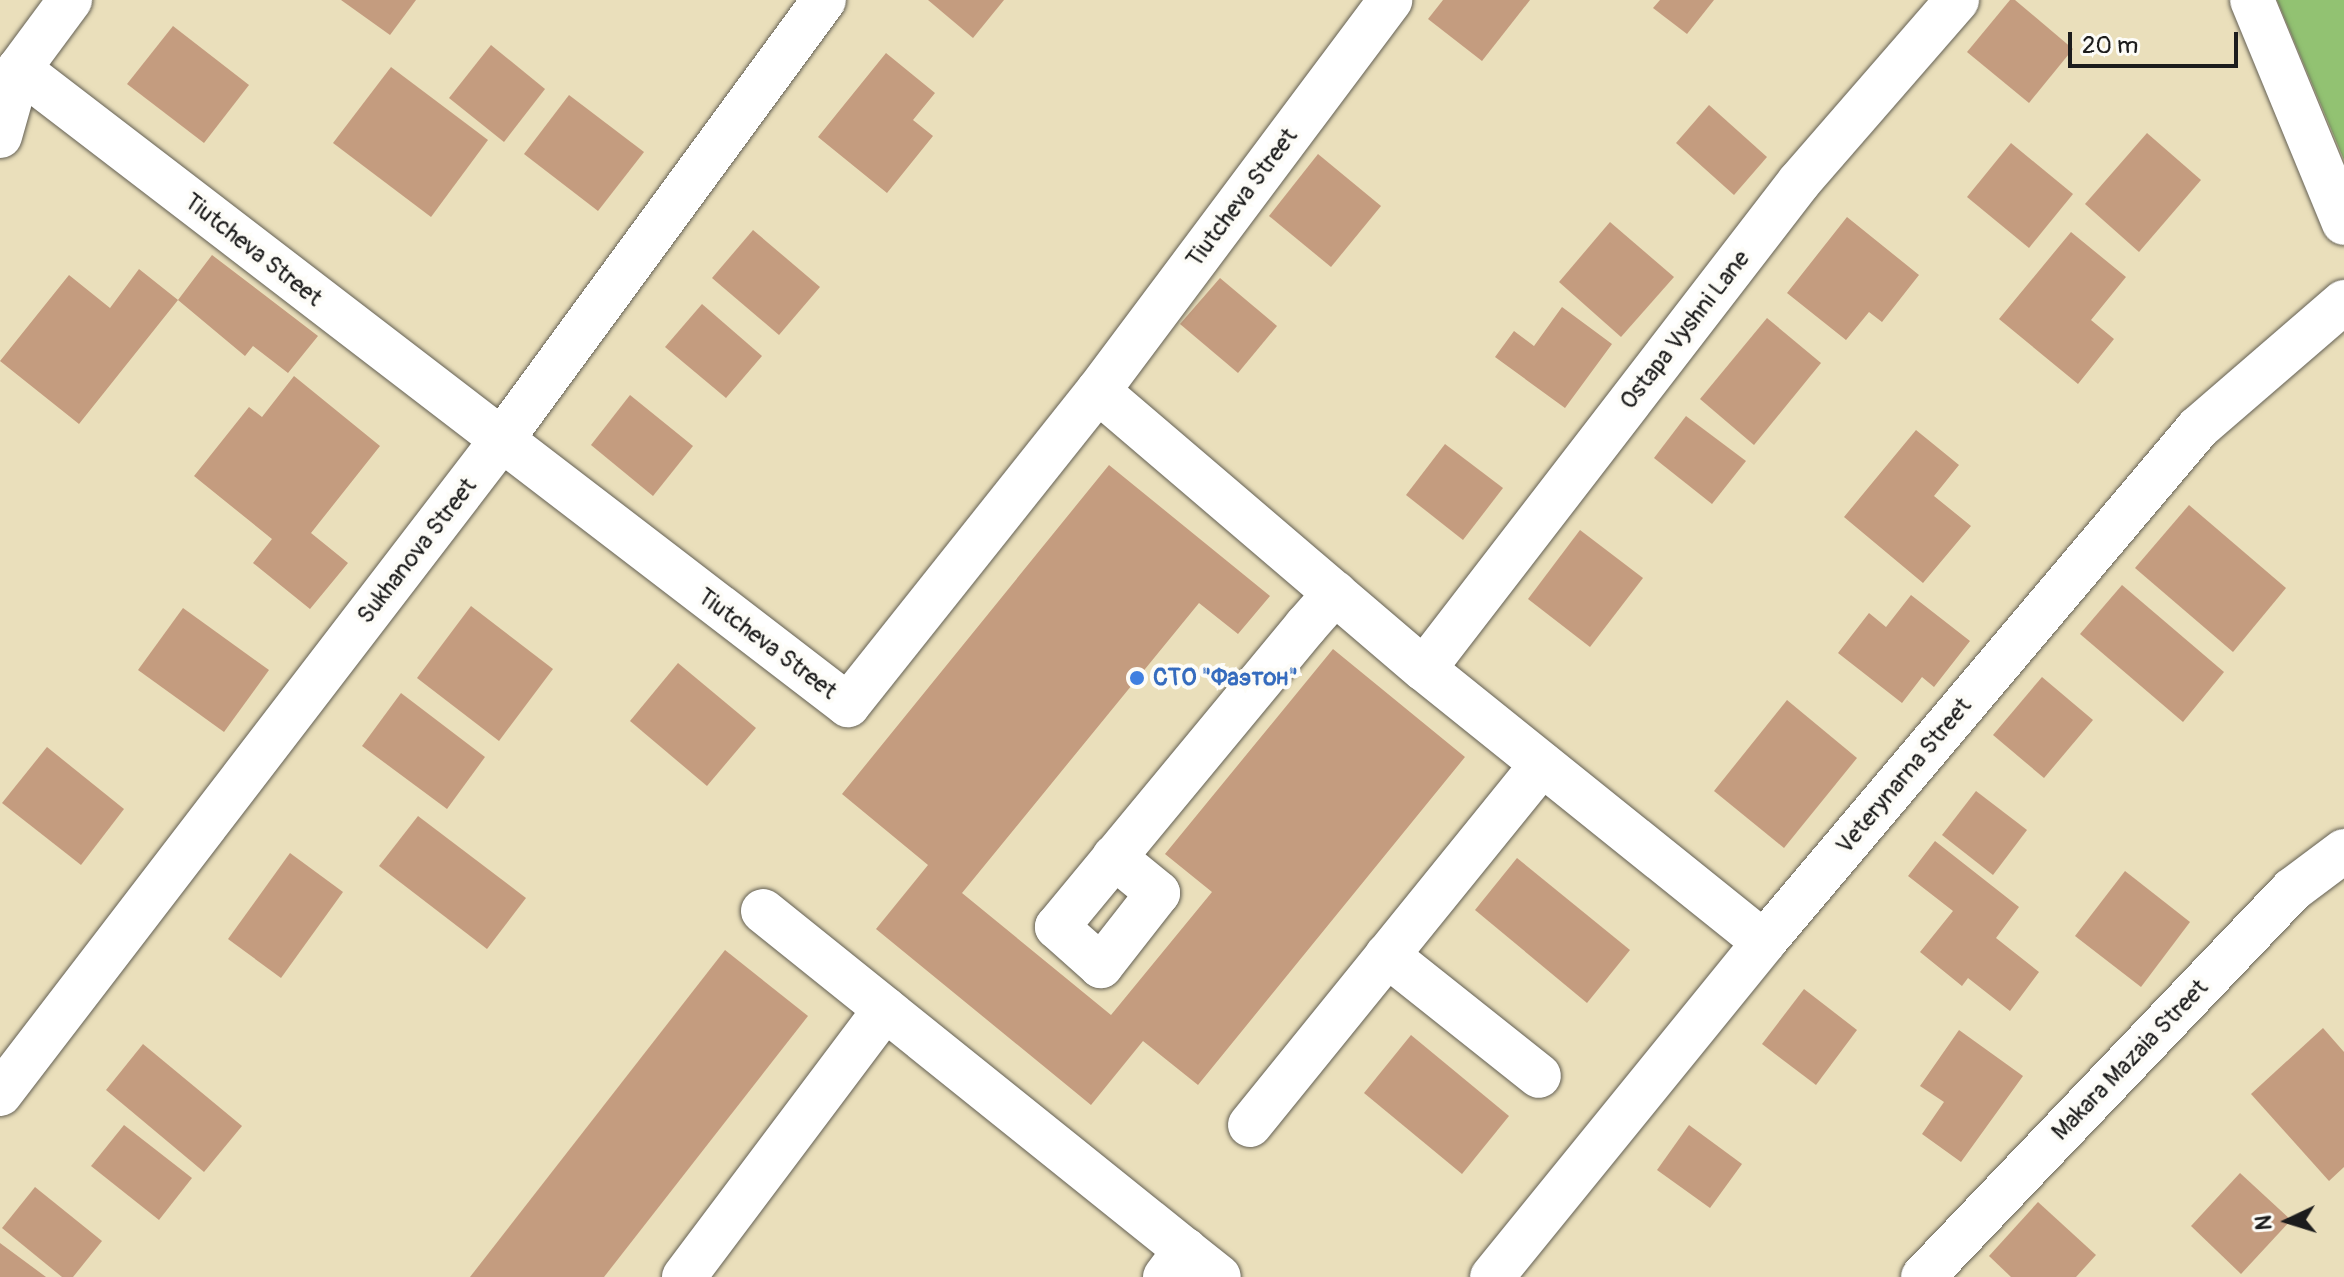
<!DOCTYPE html>
<meta charset="utf-8">
<style>
body{margin:0}
#map{position:relative;width:2344px;height:1277px;overflow:hidden;background:#eadfbb;font-family:Pangolin,sans-serif}
div>[style]{position:absolute}
.green>*{inset:0;background:#92c272}
.building>*{inset:0;background:#c49c7f}
.roads{filter:drop-shadow(0 0 2px #646054) drop-shadow(0 0 2px #646054)}
.minor>*{height:44px;margin:-22px;padding:0 22px;transform-origin:22px;border-radius:22px;background:#fff}
.dots>*{width:22px;height:22px;translate:-50% -50%;box-sizing:border-box;border:4px solid #fdfcf7;border-radius:50%}
span{translate:-50% -50%;white-space:nowrap;text-align:center;line-height:1.15;-webkit-text-stroke:8px #fdfcf7;paint-order:stroke}
.street-label{font-size:24px;color:#1c1c1c}
.shop-label{font-size:24px;color:#366cbe;font-weight:700}
.left{translate:0 -50%;text-align:left}
.north{position:absolute;left:2248px;top:1181px;width:80px;height:80px;-webkit-text-stroke:6px #fdfcf7;paint-order:stroke;rotate:266deg;font-size:22px;font-weight:700;line-height:32px;text-align:center;color:#1c1c1c}
.north::after{content:'';display:block;margin:auto;width:28px;height:36px;background:#1c1c1c;clip-path:polygon(50% 0,100% 100%,50% 72%,0 100%)}
.scale{position:absolute;left:2068px;top:32px;width:170px;height:36px;box-sizing:border-box;border:4px solid #1c1c1c;border-top:0;padding-left:10px;font-size:24px;line-height:28px;white-space:nowrap;color:#1c1c1c;-webkit-text-stroke:6px #fdfcf7;paint-order:stroke}
</style>
<div id="map">
<div class="green">
<i style="clip-path:polygon(2277px 0,2344px 0,2344px 160px)"></i>
</div>
<div class="building">
<i style="clip-path:polygon(341px 0,416px 0,390px 35px)"></i>
<i style="clip-path:polygon(928px 0,1004px 0,973px 38px)"></i>
<i style="clip-path:polygon(1443px 0,1530px 0,1482px 61px,1428px 19px)"></i>
<i style="clip-path:polygon(1660px 0,1714px 0,1687px 34px,1653px 8px)"></i>
<i style="clip-path:polygon(2010px 0,2015px 0,2073px 49px,2029px 103px,1967px 52px)"></i>
<i style="clip-path:polygon(173px 26px,249px 85px,204px 143px,127px 84px)"></i>
<i style="clip-path:polygon(491px 45px,545px 89px,504px 142px,449px 98px)"></i>
<i style="clip-path:polygon(886px 53px,935px 93px,913px 120px,933px 136px,887px 193px,818px 137px)"></i>
<i style="clip-path:polygon(391px 67px,488px 140px,431px 217px,333px 143px)"></i>
<i style="clip-path:polygon(569px 95px,644px 152px,598px 211px,524px 154px)"></i>
<i style="clip-path:polygon(1709px 105px,1767px 157px,1734px 195px,1676px 143px)"></i>
<i style="clip-path:polygon(2147px 133px,2201px 180px,2139px 252px,2085px 204px)"></i>
<i style="clip-path:polygon(2011px 143px,2073px 194px,2029px 248px,1967px 197px)"></i>
<i style="clip-path:polygon(1318px 154px,1381px 206px,1331px 267px,1269px 216px)"></i>
<i style="clip-path:polygon(1847px 217px,1919px 275px,1882px 322px,1869px 312px,1846px 340px,1787px 293px)"></i>
<i style="clip-path:polygon(1610px 222px,1674px 277px,1621px 337px,1559px 282px)"></i>
<i style="clip-path:polygon(753px 230px,820px 287px,779px 335px,712px 278px)"></i>
<i style="clip-path:polygon(2071px 232px,2126px 277px,2091px 320px,2114px 339px,2078px 384px,1999px 319px)"></i>
<i style="clip-path:polygon(212px 255px,318px 336px,288px 373px,253px 346px,245px 356px,178px 300px)"></i>
<i style="clip-path:polygon(139px 269px,178px 300px,79px 424px,0 361px,69px 275px,110px 308px)"></i>
<i style="clip-path:polygon(1220px 278px,1277px 326px,1238px 373px,1180px 324px)"></i>
<i style="clip-path:polygon(702px 304px,762px 356px,726px 398px,665px 347px)"></i>
<i style="clip-path:polygon(1562px 307px,1612px 344px,1565px 408px,1495px 357px,1514px 331px,1534px 346px)"></i>
<i style="clip-path:polygon(1767px 318px,1821px 363px,1754px 445px,1700px 399px)"></i>
<i style="clip-path:polygon(294px 376px,380px 446px,311px 533px,348px 563px,310px 609px,253px 563px,272px 539px,194px 476px,249px 407px,262px 417px)"></i>
<i style="clip-path:polygon(630px 395px,693px 446px,653px 496px,591px 445px)"></i>
<i style="clip-path:polygon(1686px 416px,1746px 461px,1712px 504px,1654px 458px)"></i>
<i style="clip-path:polygon(1916px 430px,1959px 465px,1934px 496px,1971px 526px,1923px 583px,1844px 517px)"></i>
<i style="clip-path:polygon(1445px 444px,1503px 488px,1463px 540px,1406px 495px)"></i>
<i style="clip-path:polygon(1109px 465px,1270px 596px,1238px 634px,1199px 603px,962px 893px,1111px 1015px,1212px 892px,1165px 854px,1333px 649px,1465px 757px,1198px 1085px,1143px 1041px,1091px 1105px,876px 929px,928px 865px,842px 794px)"></i>
<i style="clip-path:polygon(2189px 505px,2286px 588px,2233px 652px,2135px 568px)"></i>
<i style="clip-path:polygon(1580px 530px,1643px 578px,1590px 647px,1528px 599px)"></i>
<i style="clip-path:polygon(2122px 585px,2224px 672px,2183px 722px,2080px 634px)"></i>
<i style="clip-path:polygon(1911px 595px,1970px 641px,1934px 687px,1922px 677px,1902px 703px,1838px 653px,1869px 613px,1886px 627px)"></i>
<i style="clip-path:polygon(471px 606px,553px 669px,499px 741px,417px 678px)"></i>
<i style="clip-path:polygon(183px 608px,269px 670px,224px 732px,138px 670px)"></i>
<i style="clip-path:polygon(678px 663px,756px 728px,707px 786px,630px 721px)"></i>
<i style="clip-path:polygon(2042px 677px,2093px 720px,2044px 778px,1993px 735px)"></i>
<i style="clip-path:polygon(401px 693px,485px 757px,447px 809px,362px 746px)"></i>
<i style="clip-path:polygon(1787px 700px,1857px 758px,1784px 848px,1714px 791px)"></i>
<i style="clip-path:polygon(47px 747px,124px 809px,81px 865px,2px 803px)"></i>
<i style="clip-path:polygon(1976px 791px,2027px 830px,1993px 875px,1942px 835px)"></i>
<i style="clip-path:polygon(418px 816px,526px 898px,487px 949px,379px 866px)"></i>
<i style="clip-path:polygon(1935px 841px,2019px 907px,1996px 938px,2039px 972px,2010px 1011px,1968px 978px,1962px 986px,1920px 952px,1953px 911px,1908px 876px)"></i>
<i style="clip-path:polygon(290px 853px,343px 892px,281px 978px,228px 939px)"></i>
<i style="clip-path:polygon(1517px 858px,1630px 950px,1587px 1003px,1475px 910px)"></i>
<i style="clip-path:polygon(2125px 871px,2190px 922px,2141px 987px,2075px 936px)"></i>
<i style="clip-path:polygon(725px 950px,808px 1016px,604px 1277px,470px 1277px)"></i>
<i style="clip-path:polygon(1804px 989px,1857px 1030px,1816px 1085px,1762px 1044px)"></i>
<i style="clip-path:polygon(2323px 1028px,2344px 1052px,2344px 1167px,2329px 1181px,2251px 1094px)"></i>
<i style="clip-path:polygon(1959px 1030px,2023px 1076px,1961px 1162px,1922px 1134px,1944px 1102px,1920px 1086px)"></i>
<i style="clip-path:polygon(1411px 1035px,1509px 1116px,1462px 1174px,1364px 1093px)"></i>
<i style="clip-path:polygon(143px 1044px,242px 1126px,204px 1172px,106px 1090px)"></i>
<i style="clip-path:polygon(124px 1125px,192px 1178px,159px 1220px,91px 1166px)"></i>
<i style="clip-path:polygon(1689px 1125px,1742px 1164px,1710px 1208px,1657px 1170px)"></i>
<i style="clip-path:polygon(2240px 1173px,2291px 1220px,2241px 1274px,2191px 1226px)"></i>
<i style="clip-path:polygon(35px 1187px,102px 1241px,73px 1277px,62px 1277px,2px 1228px)"></i>
<i style="clip-path:polygon(2038px 1202px,2096px 1255px,2076px 1277px,2011px 1277px,1989px 1256px)"></i>
<i style="clip-path:polygon(0 1243px,46px 1277px,0 1277px)"></i>
</div>
<div class="roads">
<div class="minor">
<i style="left:2252px;top:0;width:241px;rotate:67.6deg"></i>
<i style="left:19px;top:69px;width:1045px;rotate:37.5deg"></i>
<i style="left:848px;top:705px;width:401px;rotate:-51.5deg"></i>
<i style="left:1098px;top:391px;width:488px;rotate:-53.2deg"></i>
<i style="left:0;top:136px;width:70px;rotate:-74.2deg"></i>
<i style="left:19px;top:69px;width:86px;rotate:-53.5deg"></i>
<i style="left:1098px;top:391px;width:428px;rotate:40.5deg"></i>
<i style="left:1424px;top:669px;width:436px;rotate:38.8deg"></i>
<i style="left:1424px;top:669px;width:615px;rotate:-52.4deg"></i>
<i style="left:1799px;top:182px;width:241px;rotate:-49deg"></i>
<i style="left:1114px;top:857px;width:57px;rotate:39.3deg"></i>
<i style="left:1158px;top:893px;width:93px;rotate:128deg"></i>
<i style="left:1101px;top:966px;width:59px;rotate:-138.4deg"></i>
<i style="left:1057px;top:927px;width:391px;rotate:-50.4deg"></i>
<i style="left:1306px;top:626px;width:44px;rotate:-48.7deg"></i>
<i style="left:763px;top:911px;width:541px;rotate:38.78deg"></i>
<i style="left:1387px;top:955px;width:194px;rotate:38.5deg"></i>
<i style="left:0;top:1094px;width:822px;rotate:-52.52deg"></i>
<i style="left:500px;top:442px;width:548px;rotate:-53.76deg"></i>
<i style="left:1250px;top:1125px;width:464px;rotate:-51deg"></i>
<i style="left:684px;top:1277px;width:335px;rotate:-53.1deg"></i>
<i style="left:1165px;top:1277px;width:34px;rotate:-53deg"></i>
<i style="left:1185px;top:1250px;width:43px;rotate:38.5deg"></i>
<i style="left:1492px;top:1277px;width:432px;rotate:-50.9deg"></i>
<i style="left:1764px;top:942px;width:673px;rotate:-49.82deg"></i>
<i style="left:2198px;top:428px;width:193px;rotate:-40.8deg"></i>
<i style="left:1923px;top:1277px;width:535px;rotate:-46.36deg"></i>
<i style="left:2292px;top:890px;width:65px;rotate:-36.9deg"></i>
</div>
</div>
<div class="dots">
<i style="left:1137px;top:678px;background:#3f7fe0"></i>
</div>
<div class="street-label">
<span style="left:1242px;top:198px;rotate:-53deg">Tiutcheva Street</span>
<span style="left:253px;top:250px;rotate:38deg">Tiutcheva Street</span>
<span style="left:1685px;top:330px;rotate:-52deg">Ostapa Vyshni Lane</span>
<span style="left:417px;top:551px;rotate:-52deg">Sukhanova Street</span>
<span style="left:767px;top:644px;rotate:37deg">Tiutcheva Street</span>
<span style="left:1904px;top:776px;rotate:-50deg">Veterynarna Street</span>
<span style="left:2130px;top:1060px;rotate:-46deg">Makara Mazaia Street</span>
</div>
<div class="shop-label">
<span class="left" style="left:1153px;top:678px">СТО "Фаэтон"</span>
</div>
<div class="north">N</div>
<div class="scale">20 m</div>
</div>
